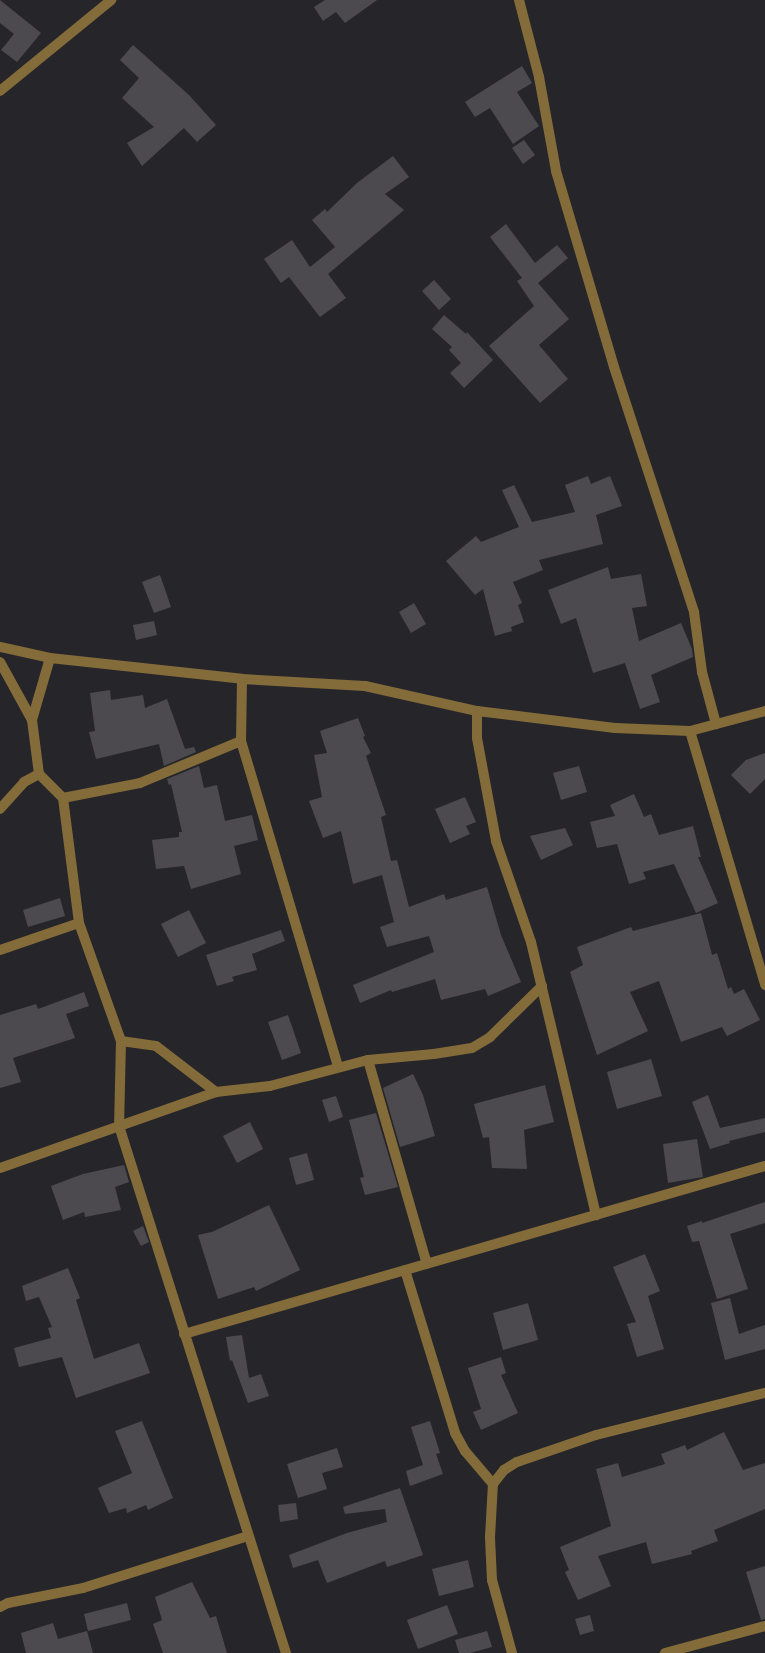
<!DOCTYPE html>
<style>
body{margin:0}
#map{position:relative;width:765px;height:1653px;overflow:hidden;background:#26262a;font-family:Ubuntu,sans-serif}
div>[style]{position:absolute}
.building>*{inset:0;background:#4c4a4e}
.minor>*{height:10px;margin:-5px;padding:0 5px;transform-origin:5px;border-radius:5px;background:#846b3a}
span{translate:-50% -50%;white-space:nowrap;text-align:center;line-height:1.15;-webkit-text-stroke:4px #26262a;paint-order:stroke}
</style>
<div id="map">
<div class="building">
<i style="clip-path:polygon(0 0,41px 33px,17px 62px,1px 50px,14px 34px,0 23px)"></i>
<i style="clip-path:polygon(325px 0,377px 0,345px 23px,336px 12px,323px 21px,314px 7px)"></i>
<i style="clip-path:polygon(133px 45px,189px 95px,216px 125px,197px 142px,184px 128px,142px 166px,127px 143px,154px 127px,122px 98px,139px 78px,120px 60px)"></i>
<i style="clip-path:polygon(522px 66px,532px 83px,517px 92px,539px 126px,513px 144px,490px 108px,475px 117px,465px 102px)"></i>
<i style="clip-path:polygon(524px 140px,535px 155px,523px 164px,512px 148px)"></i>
<i style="clip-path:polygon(393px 156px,409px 177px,385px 194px,404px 210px,328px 274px,346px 298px,320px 317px,289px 277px,281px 283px,264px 259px,292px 240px,310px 267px,335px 247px,312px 220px,325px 209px,327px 212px,357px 183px)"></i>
<i style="clip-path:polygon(506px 224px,535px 263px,557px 245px,568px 258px,538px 283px,569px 319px,539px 345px,568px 379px,540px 403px,489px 346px,534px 306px,517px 281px,522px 278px,490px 237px)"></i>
<i style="clip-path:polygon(434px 280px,451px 299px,439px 310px,422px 291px)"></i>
<i style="clip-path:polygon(444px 315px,466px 334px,467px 332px,493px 360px,464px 388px,450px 373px,461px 363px,449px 350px,452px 347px,432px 329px)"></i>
<i style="clip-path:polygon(588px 476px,591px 484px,610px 476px,622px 506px,596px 515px,603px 544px,539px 560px,543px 570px,513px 582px,522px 603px,518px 605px,524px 622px,511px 627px,512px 631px,495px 636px,483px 589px,475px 595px,446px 561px,476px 536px,481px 542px,519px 527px,502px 490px,514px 485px,532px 522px,575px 512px,565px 485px)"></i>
<i style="clip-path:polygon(608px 567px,611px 579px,641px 574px,647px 606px,632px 608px,639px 641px,681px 623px,692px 649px,693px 657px,651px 675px,660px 702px,640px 709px,625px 663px,593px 673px,576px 618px,561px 624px,548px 590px)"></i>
<i style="clip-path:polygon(160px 575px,171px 607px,154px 613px,142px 582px)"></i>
<i style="clip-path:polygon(414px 603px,426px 624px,411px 633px,399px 612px)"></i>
<i style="clip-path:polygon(154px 621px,157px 635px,136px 640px,133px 625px)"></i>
<i style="clip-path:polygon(110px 690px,111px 700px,143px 695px,145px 708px,167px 699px,185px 749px,194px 747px,196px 752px,164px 766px,159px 744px,96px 759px,89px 732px,95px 731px,90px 693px)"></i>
<i style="clip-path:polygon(358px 718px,365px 736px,363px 737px,371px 753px,366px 756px,386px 815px,381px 817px,391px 861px,397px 860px,409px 907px,444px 894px,446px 900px,487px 887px,501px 935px,521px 982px,488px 996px,485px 989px,441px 1000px,435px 979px,392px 992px,391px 990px,360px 1003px,353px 985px,434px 952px,429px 936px,387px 947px,380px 927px,394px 922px,382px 875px,353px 884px,341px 831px,323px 838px,309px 801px,322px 797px,314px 755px,327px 753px,320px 731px)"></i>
<i style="clip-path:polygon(765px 753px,765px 779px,750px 794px,731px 775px,746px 760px)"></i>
<i style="clip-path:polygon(199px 766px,204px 788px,217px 785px,225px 821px,252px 815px,258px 840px,234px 846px,241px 874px,191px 889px,184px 866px,156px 869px,152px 840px,179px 837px,179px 832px,182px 832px,171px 784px,169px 785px,167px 779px)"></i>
<i style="clip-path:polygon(579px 766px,587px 792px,561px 800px,553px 773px)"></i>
<i style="clip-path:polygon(634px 794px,644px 817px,651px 814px,659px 835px,693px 826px,701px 857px,698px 857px,718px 903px,696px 913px,674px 864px,643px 872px,646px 879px,629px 884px,617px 844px,597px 848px,590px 822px,615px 816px,610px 805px)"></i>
<i style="clip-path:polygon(465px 797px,476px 822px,466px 826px,470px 834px,450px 843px,435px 809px)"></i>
<i style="clip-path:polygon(565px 828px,573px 845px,541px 860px,530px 836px)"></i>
<i style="clip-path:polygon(60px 898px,65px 916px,28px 927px,23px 910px)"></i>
<i style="clip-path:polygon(189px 910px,206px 943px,178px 957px,161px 924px)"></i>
<i style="clip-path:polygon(701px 913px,712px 955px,717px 953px,728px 989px,731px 987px,734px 994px,744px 989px,760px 1020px,727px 1036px,722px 1027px,681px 1042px,659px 981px,630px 992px,648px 1031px,597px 1055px,570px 972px,583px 965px,577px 947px,631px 927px,633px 931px)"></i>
<i style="clip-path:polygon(281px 930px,285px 941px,252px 954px,257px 970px,232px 977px,234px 981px,217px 986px,206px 955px)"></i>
<i style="clip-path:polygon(84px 992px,89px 1006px,66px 1014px,75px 1038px,13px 1058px,21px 1082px,0 1088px,0 1015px,36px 1004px,38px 1009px)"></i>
<i style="clip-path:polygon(288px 1015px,301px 1053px,282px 1060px,268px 1022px)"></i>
<i style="clip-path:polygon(651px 1059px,662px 1096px,617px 1109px,607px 1072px)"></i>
<i style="clip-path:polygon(413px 1074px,423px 1095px,435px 1136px,400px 1147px,383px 1088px)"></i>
<i style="clip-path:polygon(545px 1085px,554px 1122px,524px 1130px,527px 1169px,492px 1168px,489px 1137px,483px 1138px,474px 1104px)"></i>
<i style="clip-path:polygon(708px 1095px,720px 1128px,765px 1118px,765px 1132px,729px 1141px,730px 1143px,710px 1149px,692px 1102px)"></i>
<i style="clip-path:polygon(336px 1096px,343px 1117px,329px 1122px,322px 1100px)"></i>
<i style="clip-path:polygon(376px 1113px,398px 1187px,365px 1195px,360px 1178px,364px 1177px,349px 1120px)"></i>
<i style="clip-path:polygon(250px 1122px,263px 1149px,237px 1163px,223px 1136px)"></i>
<i style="clip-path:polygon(697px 1139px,703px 1177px,668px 1183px,663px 1144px)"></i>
<i style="clip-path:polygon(307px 1153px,314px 1180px,296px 1185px,289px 1158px)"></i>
<i style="clip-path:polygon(124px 1165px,129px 1182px,115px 1187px,121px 1210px,85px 1217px,84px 1212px,63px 1220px,51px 1186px,83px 1174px)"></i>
<i style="clip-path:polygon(765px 1202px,765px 1223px,730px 1234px,748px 1289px,717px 1299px,699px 1241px,692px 1242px,687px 1226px,702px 1221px,702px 1223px)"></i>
<i style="clip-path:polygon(269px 1205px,300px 1270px,256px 1291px,254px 1287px,218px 1299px,198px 1235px,212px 1232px)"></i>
<i style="clip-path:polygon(143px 1226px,149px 1242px,141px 1246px,133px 1231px)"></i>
<i style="clip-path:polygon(645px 1254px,660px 1291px,648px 1296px,664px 1349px,637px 1357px,627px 1324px,636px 1322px,613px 1267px)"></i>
<i style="clip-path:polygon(68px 1268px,80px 1298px,76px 1300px,94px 1359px,139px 1343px,150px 1373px,76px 1398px,62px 1357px,19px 1367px,14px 1348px,51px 1338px,48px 1328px,52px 1327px,39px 1297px,26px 1301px,22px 1286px)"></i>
<i style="clip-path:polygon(730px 1298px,739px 1334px,765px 1325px,765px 1349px,725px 1360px,711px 1303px)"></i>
<i style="clip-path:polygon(528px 1303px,538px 1340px,503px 1350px,493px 1313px)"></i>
<i style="clip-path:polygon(242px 1335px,249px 1378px,261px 1374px,269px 1396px,248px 1403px,232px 1360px,230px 1361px,226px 1337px)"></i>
<i style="clip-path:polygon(501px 1357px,506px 1373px,501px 1375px,518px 1413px,481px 1430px,473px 1412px,481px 1409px,468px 1368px)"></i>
<i style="clip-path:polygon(142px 1421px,173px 1498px,148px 1510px,146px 1505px,127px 1513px,126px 1508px,109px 1513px,98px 1488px,132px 1473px,115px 1431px)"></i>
<i style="clip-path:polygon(430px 1421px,440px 1453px,436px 1454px,443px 1474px,410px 1486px,406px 1471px,423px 1465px,411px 1427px)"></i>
<i style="clip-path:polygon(724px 1432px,743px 1470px,765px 1463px,765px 1509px,714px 1530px,718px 1541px,691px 1551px,692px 1554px,652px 1564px,646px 1542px,598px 1556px,611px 1586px,578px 1600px,565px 1572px,569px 1570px,560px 1547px,611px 1526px,596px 1469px,618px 1463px,622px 1477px,665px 1464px,661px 1454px,685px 1445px,687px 1450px)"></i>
<i style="clip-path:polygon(337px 1448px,343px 1467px,322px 1473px,327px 1489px,298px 1498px,287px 1464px)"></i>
<i style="clip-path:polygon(400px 1488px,423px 1555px,387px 1567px,385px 1561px,327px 1583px,318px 1560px,293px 1568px,289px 1555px,347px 1533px,387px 1522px,385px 1509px,345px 1514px,343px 1507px)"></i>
<i style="clip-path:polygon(296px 1503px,298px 1519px,280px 1522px,278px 1505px)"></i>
<i style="clip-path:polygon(468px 1560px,474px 1587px,439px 1596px,432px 1569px)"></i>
<i style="clip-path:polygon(765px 1566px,765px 1619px,761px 1620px,746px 1572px)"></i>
<i style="clip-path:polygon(192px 1582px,210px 1618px,216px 1616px,227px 1653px,163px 1653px,153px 1624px,162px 1620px,155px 1597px)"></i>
<i style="clip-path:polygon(127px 1603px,131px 1620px,88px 1631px,84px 1614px)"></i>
<i style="clip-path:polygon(447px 1605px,458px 1634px,418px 1649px,407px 1620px)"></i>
<i style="clip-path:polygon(590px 1615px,594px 1631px,580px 1635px,575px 1619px)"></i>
<i style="clip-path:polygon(53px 1623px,58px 1639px,87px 1631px,93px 1653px,26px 1653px,21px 1633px)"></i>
<i style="clip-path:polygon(487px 1631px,492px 1647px,470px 1653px,459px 1653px,455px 1640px)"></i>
</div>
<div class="minor">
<i style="left:519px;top:0;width:80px;rotate:75.4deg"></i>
<i style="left:539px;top:77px;width:96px;rotate:79.7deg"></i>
<i style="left:556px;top:171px;width:204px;rotate:73.5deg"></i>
<i style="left:614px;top:367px;width:258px;rotate:71.9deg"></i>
<i style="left:694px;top:612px;width:61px;rotate:82.4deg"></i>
<i style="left:702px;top:672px;width:54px;rotate:74.9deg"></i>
<i style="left:0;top:91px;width:144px;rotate:-39.3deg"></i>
<i style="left:0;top:647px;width:51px;rotate:12.4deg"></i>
<i style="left:50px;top:658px;width:193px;rotate:6.2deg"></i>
<i style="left:242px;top:679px;width:123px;rotate:3.3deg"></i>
<i style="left:365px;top:686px;width:115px;rotate:12.6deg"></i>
<i style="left:477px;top:711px;width:139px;rotate:7deg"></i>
<i style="left:615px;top:728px;width:75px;rotate:2.3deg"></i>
<i style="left:690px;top:731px;width:78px;rotate:-14.9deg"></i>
<i style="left:50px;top:658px;width:65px;rotate:106.2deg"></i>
<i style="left:32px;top:720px;width:54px;rotate:82.6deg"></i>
<i style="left:39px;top:774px;width:34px;rotate:45deg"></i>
<i style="left:63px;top:798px;width:126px;rotate:82.7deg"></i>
<i style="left:79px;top:923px;width:125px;rotate:70.4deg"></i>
<i style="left:121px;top:1041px;width:85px;rotate:91.3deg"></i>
<i style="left:119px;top:1126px;width:553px;rotate:72.42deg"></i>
<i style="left:0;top:662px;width:66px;rotate:61.1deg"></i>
<i style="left:242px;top:679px;width:62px;rotate:90.9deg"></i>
<i style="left:241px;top:741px;width:340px;rotate:73.4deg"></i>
<i style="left:477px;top:711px;width:27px;rotate:90deg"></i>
<i style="left:477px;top:738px;width:105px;rotate:79.5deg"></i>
<i style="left:496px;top:841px;width:107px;rotate:70.9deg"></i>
<i style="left:531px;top:942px;width:281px;rotate:76.6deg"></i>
<i style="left:690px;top:731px;width:265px;rotate:73.5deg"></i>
<i style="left:63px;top:798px;width:78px;rotate:-11deg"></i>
<i style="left:140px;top:783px;width:109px;rotate:-22.6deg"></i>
<i style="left:0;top:809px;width:36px;rotate:-48deg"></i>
<i style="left:24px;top:782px;width:17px;rotate:-28deg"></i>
<i style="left:0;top:950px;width:83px;rotate:-18.9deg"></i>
<i style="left:121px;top:1041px;width:35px;rotate:8deg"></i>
<i style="left:156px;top:1046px;width:76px;rotate:37.5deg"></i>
<i style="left:368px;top:1060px;width:212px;rotate:73.9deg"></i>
<i style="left:0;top:1168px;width:229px;rotate:-19.4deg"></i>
<i style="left:216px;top:1092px;width:54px;rotate:-6.3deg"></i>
<i style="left:270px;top:1086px;width:101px;rotate:-14.9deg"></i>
<i style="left:368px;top:1060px;width:66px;rotate:-5.2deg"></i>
<i style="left:434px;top:1054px;width:38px;rotate:-9deg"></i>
<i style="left:472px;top:1048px;width:21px;rotate:-31deg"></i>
<i style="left:490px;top:1037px;width:73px;rotate:-44.4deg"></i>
<i style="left:405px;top:1270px;width:170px;rotate:72.9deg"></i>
<i style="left:455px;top:1433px;width:21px;rotate:61deg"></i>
<i style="left:465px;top:1451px;width:43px;rotate:49.7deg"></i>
<i style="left:184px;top:1334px;width:605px;rotate:-16.13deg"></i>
<i style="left:0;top:1607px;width:9px;rotate:-27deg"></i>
<i style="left:8px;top:1603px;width:76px;rotate:-11.3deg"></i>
<i style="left:83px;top:1588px;width:173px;rotate:-17.5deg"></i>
<i style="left:512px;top:1653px;width:76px;rotate:-105.3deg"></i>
<i style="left:492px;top:1580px;width:43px;rotate:-92.7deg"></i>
<i style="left:490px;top:1537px;width:53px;rotate:-86.8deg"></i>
<i style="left:493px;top:1484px;width:18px;rotate:-52deg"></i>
<i style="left:504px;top:1470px;width:15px;rotate:-32deg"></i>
<i style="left:517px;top:1462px;width:83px;rotate:-18.9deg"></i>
<i style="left:596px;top:1435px;width:174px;rotate:-14deg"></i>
<i style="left:665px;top:1653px;width:104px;rotate:-15.1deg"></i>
</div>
</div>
